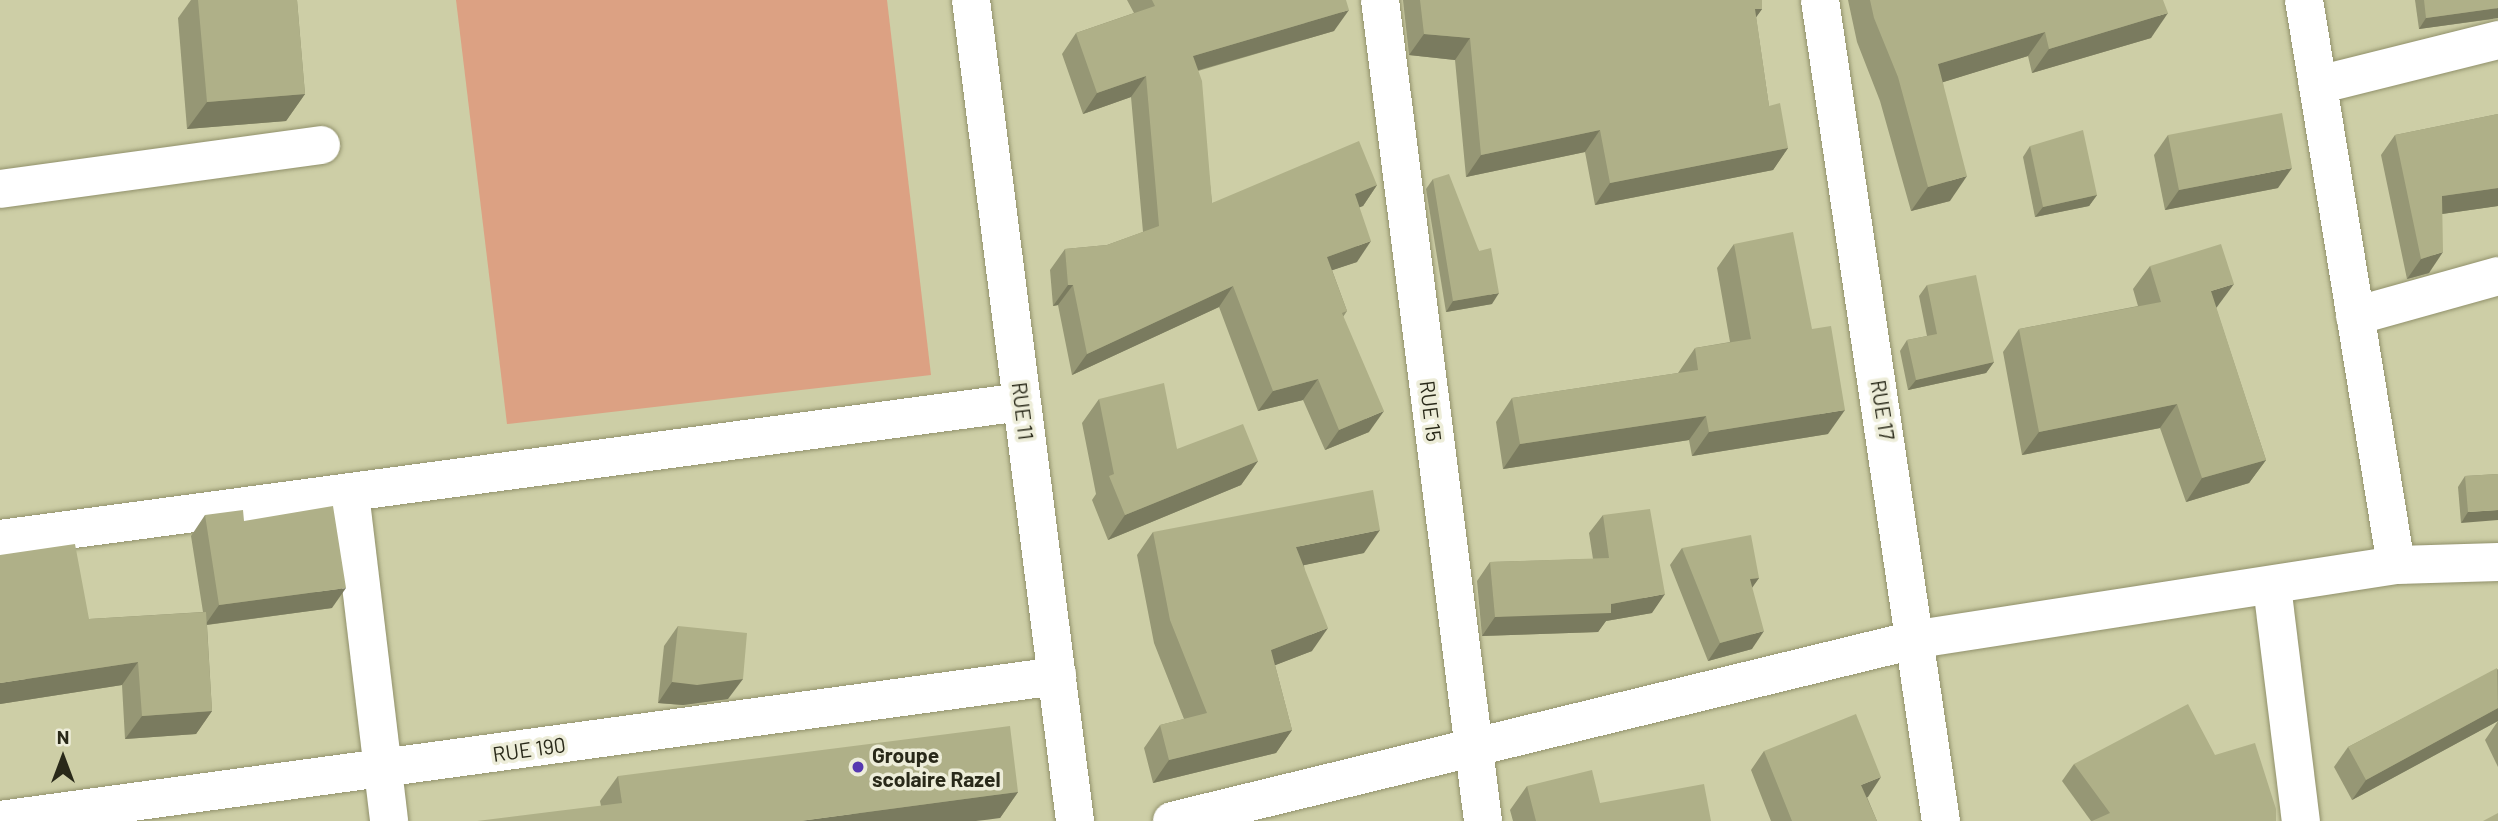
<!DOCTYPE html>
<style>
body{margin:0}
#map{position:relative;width:2498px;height:821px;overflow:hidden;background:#cdcea6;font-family:Barlow,sans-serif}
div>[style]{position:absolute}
.green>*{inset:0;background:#dca183}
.roads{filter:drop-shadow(0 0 2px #91916b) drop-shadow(0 0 2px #91916b)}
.minor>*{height:38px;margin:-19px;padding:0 19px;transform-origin:19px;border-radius:19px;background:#fff}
.wall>*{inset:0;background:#969775}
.shaded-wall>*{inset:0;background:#7a7b5f}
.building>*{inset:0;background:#afb088}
.dots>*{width:19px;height:19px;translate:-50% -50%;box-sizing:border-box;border:4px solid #ededd9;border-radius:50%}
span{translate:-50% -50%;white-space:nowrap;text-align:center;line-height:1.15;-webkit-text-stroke:7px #ededd9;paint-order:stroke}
.street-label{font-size:21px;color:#292919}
.poi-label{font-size:21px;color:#292919;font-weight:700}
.left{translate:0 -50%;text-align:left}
.north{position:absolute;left:28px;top:723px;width:70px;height:70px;-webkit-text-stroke:5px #ededd9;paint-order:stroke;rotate:0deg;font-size:19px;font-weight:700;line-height:28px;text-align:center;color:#292919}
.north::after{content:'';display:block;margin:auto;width:24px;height:32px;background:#292919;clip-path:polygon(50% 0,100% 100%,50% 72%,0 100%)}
</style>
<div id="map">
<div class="green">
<i style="clip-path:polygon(456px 0,887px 0,931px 375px,507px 424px)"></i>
</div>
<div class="roads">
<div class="minor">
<i style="left:971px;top:0;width:828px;rotate:82.78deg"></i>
<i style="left:1380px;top:0;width:827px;rotate:82.85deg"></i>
<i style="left:1820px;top:0;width:830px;rotate:81.62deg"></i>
<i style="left:2304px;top:0;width:572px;rotate:80.75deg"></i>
<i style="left:2318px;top:85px;width:186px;rotate:-14deg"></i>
<i style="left:0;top:189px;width:324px;rotate:-7.8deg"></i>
<i style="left:2355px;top:316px;width:148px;rotate:-15.6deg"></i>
<i style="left:350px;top:493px;width:330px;rotate:83.2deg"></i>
<i style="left:0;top:539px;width:1031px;rotate:-7.64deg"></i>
<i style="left:2272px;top:586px;width:237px;rotate:83deg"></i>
<i style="left:0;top:820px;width:1067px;rotate:-7.76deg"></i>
<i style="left:1172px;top:821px;width:768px;rotate:-13.71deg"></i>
<i style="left:1918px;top:639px;width:484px;rotate:-8.8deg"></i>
<i style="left:2396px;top:565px;width:102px;rotate:-1.7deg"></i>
</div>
</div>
<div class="wall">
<i style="clip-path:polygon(191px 0,297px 0,305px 94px,286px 121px,187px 129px,178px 18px)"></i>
<i style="clip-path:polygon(1127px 0,1346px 0,1334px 31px,1198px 71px,1212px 203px,1377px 185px,1363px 206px,1359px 207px,1357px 262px,1332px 270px,1347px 311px,1343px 317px,1369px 432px,1325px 450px,1303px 400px,1258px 411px,1219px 307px,1072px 375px,1058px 305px,1053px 306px,1050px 270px,1065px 249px,1107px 245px,1143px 232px,1131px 97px,1083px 114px,1062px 54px,1076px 33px,1134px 13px)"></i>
<i style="clip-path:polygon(1403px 0,1762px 0,1762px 9px,1756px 17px,1769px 106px,1788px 148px,1773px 170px,1595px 205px,1585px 152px,1466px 177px,1455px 60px,1409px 55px)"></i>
<i style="clip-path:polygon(1848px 0,2163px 0,2151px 38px,2032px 73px,2028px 56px,1943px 82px,1950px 201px,1911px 211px,1880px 101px,1857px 42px)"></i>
<i style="clip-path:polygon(2415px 0,2498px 0,2493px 19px,2419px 29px)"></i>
<i style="clip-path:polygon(2498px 114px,2498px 206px,2442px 214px,2429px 273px,2407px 279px,2381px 155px,2395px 135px)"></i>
<i style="clip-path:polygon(2168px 135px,2278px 188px,2165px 210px,2154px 155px)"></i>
<i style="clip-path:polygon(2030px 146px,2097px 195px,2089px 206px,2035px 217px,2023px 157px)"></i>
<i style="clip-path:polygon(1433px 179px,1479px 251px,1492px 304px,1446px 312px,1426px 189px)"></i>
<i style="clip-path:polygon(1734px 244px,1828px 434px,1692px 456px,1689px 440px,1503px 469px,1496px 422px,1512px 398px,1678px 373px,1695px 348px,1730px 342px,1717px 268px)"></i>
<i style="clip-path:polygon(2150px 266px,2217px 307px,2216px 308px,2266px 460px,2249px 483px,2186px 502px,2160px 428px,2022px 455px,2003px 352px,2019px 329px,2138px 306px,2133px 289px)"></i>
<i style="clip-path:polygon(1927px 285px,1994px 362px,1986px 373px,1908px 390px,1900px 351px,1907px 340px,1927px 336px,1919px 296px)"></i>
<i style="clip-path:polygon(1099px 399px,1177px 449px,1258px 461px,1241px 485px,1108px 540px,1092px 500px,1096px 494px,1082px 423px)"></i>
<i style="clip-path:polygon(2498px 474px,2461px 523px,2458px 487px,2465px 476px)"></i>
<i style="clip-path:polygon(205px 515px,244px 521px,332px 608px,207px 625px,212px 711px,196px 734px,125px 739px,122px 685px,0 704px,89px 619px,203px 612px,191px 536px)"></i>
<i style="clip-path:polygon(1603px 515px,1652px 613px,1606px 621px,1598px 632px,1482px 636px,1477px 581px,1490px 562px,1593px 559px,1589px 533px)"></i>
<i style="clip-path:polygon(1153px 532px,1364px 553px,1304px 565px,1312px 651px,1275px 665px,1292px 730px,1276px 753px,1153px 783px,1144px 748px,1160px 725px,1184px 719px,1154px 643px,1137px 555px)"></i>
<i style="clip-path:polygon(1682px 548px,1759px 578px,1752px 587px,1752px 649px,1708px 661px,1670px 565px)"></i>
<i style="clip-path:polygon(678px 626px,728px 699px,683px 705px,658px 703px,664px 646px)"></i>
<i style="clip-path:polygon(2498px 669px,2498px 721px,2352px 800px,2334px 767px,2348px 747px)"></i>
<i style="clip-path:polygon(2498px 721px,2498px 767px,2485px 740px)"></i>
<i style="clip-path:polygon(1764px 751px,1868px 797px,1867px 797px,1877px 821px,1771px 821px,1751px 770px)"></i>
<i style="clip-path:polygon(2215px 755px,2276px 821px,2091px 821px,2062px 781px,2074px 764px)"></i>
<i style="clip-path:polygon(618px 776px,1018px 792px,1000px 818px,601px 806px,600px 801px)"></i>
<i style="clip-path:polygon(1527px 786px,1600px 803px,1711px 821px,1513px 821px,1510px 810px)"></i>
</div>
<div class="shaded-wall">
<i style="clip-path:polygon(2498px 8px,2498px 18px,2419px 29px,2426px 18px)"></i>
<i style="clip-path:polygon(1755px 9px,1762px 9px,1747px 30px)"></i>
<i style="clip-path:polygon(1349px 10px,1334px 31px,1178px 76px,1193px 56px)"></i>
<i style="clip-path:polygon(2168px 13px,2151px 38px,2032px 73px,2049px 49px)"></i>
<i style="clip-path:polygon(2045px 32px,2028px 56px,1921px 89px,1938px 64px)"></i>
<i style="clip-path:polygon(1424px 34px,1470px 38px,1455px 60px,1409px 55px)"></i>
<i style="clip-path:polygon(1146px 76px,1131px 97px,1083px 114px,1097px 93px)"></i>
<i style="clip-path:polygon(305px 94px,286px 121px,187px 129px,207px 102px)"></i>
<i style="clip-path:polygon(1600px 130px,1585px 152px,1466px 177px,1481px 155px)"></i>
<i style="clip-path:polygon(1788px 148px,1773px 170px,1595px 205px,1610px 183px)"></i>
<i style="clip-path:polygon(2292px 168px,2278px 188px,2165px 210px,2179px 190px)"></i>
<i style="clip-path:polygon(1967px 176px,1950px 201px,1911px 211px,1928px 187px)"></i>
<i style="clip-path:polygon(1377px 185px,1363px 206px,1340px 215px,1355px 194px)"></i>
<i style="clip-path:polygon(2498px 188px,2498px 206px,2428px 216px,2442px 196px)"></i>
<i style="clip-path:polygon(2097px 195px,2089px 206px,2035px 217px,2043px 207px)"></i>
<i style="clip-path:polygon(1371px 241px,1357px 262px,1312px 277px,1327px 257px)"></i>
<i style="clip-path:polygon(2443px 252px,2429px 273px,2407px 279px,2421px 259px)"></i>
<i style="clip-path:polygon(2234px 284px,2217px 307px,2194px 315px,2211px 291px)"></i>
<i style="clip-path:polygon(1068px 285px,1073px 285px,1058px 305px,1053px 306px)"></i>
<i style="clip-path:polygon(1233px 286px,1219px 307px,1072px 375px,1087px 354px)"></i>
<i style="clip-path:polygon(1499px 293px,1492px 304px,1446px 312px,1453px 301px)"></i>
<i style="clip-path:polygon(1994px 362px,1986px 373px,1908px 390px,1916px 380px)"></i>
<i style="clip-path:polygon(1318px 379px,1303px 400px,1258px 411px,1273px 391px)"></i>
<i style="clip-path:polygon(2177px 404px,2160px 428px,2022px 455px,2039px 432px)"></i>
<i style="clip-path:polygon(1845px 410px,1828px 434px,1692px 456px,1709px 432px)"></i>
<i style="clip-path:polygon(1384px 411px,1369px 432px,1325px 450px,1339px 430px)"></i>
<i style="clip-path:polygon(1706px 416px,1689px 440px,1503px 469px,1520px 444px)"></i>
<i style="clip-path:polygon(2266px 460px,2249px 483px,2186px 502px,2202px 478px)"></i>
<i style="clip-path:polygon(1258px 461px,1241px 485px,1108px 540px,1125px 515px)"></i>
<i style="clip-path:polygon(2498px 510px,2498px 520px,2461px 523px,2468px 512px)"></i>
<i style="clip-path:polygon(1380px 530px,1364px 553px,1280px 570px,1296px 547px)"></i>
<i style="clip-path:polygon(1759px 578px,1747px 595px,1750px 579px)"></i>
<i style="clip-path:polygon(346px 588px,332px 608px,205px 625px,219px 605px)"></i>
<i style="clip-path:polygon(1665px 594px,1652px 613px,1606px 621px,1598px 632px,1482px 636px,1495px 617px,1611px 604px)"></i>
<i style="clip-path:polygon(1328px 628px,1312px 651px,1255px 673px,1271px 650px)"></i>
<i style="clip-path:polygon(1764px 631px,1752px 649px,1708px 661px,1720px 643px)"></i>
<i style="clip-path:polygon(138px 662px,122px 685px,0 704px,0 683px)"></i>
<i style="clip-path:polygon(743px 679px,728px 699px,683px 705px,658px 703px,672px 682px)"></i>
<i style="clip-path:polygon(2498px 708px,2498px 721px,2352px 800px,2366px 780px)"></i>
<i style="clip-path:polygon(212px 711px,196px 734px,125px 739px,142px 716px)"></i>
<i style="clip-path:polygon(1292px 730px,1276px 753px,1153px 783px,1169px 760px)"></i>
<i style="clip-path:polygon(1881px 777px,1868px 797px,1848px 804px,1861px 785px)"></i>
<i style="clip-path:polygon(1018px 792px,1000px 818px,976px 821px,800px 821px)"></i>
</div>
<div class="building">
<i style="clip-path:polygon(198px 0,297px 0,305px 94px,207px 102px)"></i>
<i style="clip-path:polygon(1152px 0,1346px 0,1349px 10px,1193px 56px,1202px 81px,1212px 203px,1359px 141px,1377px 185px,1355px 194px,1371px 241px,1327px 257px,1347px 311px,1342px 313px,1384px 411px,1339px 430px,1318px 379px,1273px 391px,1233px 286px,1087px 354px,1073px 285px,1068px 285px,1065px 249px,1107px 245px,1159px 226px,1146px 76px,1097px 93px,1076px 33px,1155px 6px)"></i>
<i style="clip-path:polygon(1420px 0,1762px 0,1762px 9px,1755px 9px,1769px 106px,1780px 103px,1788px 148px,1610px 183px,1600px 130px,1481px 155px,1470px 38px,1424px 34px)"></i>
<i style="clip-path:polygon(1870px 0,2163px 0,2168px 13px,2049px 49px,2045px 32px,1938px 64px,1967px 176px,1928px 187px,1898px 77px,1874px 18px)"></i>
<i style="clip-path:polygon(2424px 0,2498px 0,2498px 8px,2426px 18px)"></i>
<i style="clip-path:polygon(2282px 113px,2292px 168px,2179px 190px,2168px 135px)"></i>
<i style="clip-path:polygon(2498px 114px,2498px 188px,2442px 196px,2443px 252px,2421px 259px,2395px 135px)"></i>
<i style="clip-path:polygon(2083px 130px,2097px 195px,2043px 207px,2030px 146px)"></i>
<i style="clip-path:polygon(1449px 174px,1479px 251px,1491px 248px,1499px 293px,1453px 301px,1433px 179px)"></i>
<i style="clip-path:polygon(1793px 232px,1812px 329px,1831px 326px,1845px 410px,1709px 432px,1706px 416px,1520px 444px,1512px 398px,1698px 370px,1695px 348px,1751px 339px,1734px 244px)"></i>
<i style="clip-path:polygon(2221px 244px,2234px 284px,2211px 291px,2266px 460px,2202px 478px,2177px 404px,2039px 432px,2019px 329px,2161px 302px,2150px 266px)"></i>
<i style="clip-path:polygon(1976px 275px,1994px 362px,1916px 380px,1907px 340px,1937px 334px,1927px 285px)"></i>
<i style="clip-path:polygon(1164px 383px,1177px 449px,1243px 424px,1258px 461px,1125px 515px,1109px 476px,1114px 474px,1099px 399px)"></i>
<i style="clip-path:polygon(2498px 474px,2498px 510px,2468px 512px,2465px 476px)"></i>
<i style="clip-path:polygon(1373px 490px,1380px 530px,1296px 547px,1328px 628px,1271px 650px,1292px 730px,1169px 760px,1160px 725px,1207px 713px,1170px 620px,1153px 532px)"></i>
<i style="clip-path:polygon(333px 506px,346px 588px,219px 605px,205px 515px,243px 510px,244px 521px)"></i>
<i style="clip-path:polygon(1650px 509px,1665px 594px,1611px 604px,1611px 613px,1495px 617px,1490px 562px,1609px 558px,1603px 515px)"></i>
<i style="clip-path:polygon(1751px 535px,1759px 578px,1750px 579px,1764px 631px,1720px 643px,1682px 548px)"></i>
<i style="clip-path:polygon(75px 544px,89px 619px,206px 612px,212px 711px,142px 716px,138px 662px,0 683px,0 555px)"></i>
<i style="clip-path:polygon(678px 626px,747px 633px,743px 679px,697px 685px,672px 682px)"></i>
<i style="clip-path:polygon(2497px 668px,2498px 708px,2366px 780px,2348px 747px)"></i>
<i style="clip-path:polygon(2188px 704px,2215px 755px,2255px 743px,2276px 809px,2276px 821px,2092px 821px,2110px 813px,2074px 764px)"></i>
<i style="clip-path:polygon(1856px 714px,1881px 777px,1861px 785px,1877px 821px,1792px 821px,1764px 751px)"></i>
<i style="clip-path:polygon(1010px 726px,1018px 792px,800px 821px,477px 821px,622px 803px,618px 776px)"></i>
<i style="clip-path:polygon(1592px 770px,1600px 803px,1704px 784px,1711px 821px,1536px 821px,1527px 786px)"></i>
<i style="clip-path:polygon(2498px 813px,2498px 821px,2483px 821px)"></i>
</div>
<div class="dots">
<i style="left:858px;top:767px;background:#5739b1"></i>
</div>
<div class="street-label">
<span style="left:1883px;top:410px;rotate:81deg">RUE 17</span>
<span style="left:1023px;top:411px;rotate:83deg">RUE 11</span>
<span style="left:1431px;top:411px;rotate:83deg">RUE 15</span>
<span style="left:529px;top:749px;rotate:-8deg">RUE 190</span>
</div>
<div class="poi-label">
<span class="left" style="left:872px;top:767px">Groupe<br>scolaire Razel</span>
</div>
<div class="north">N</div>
</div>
